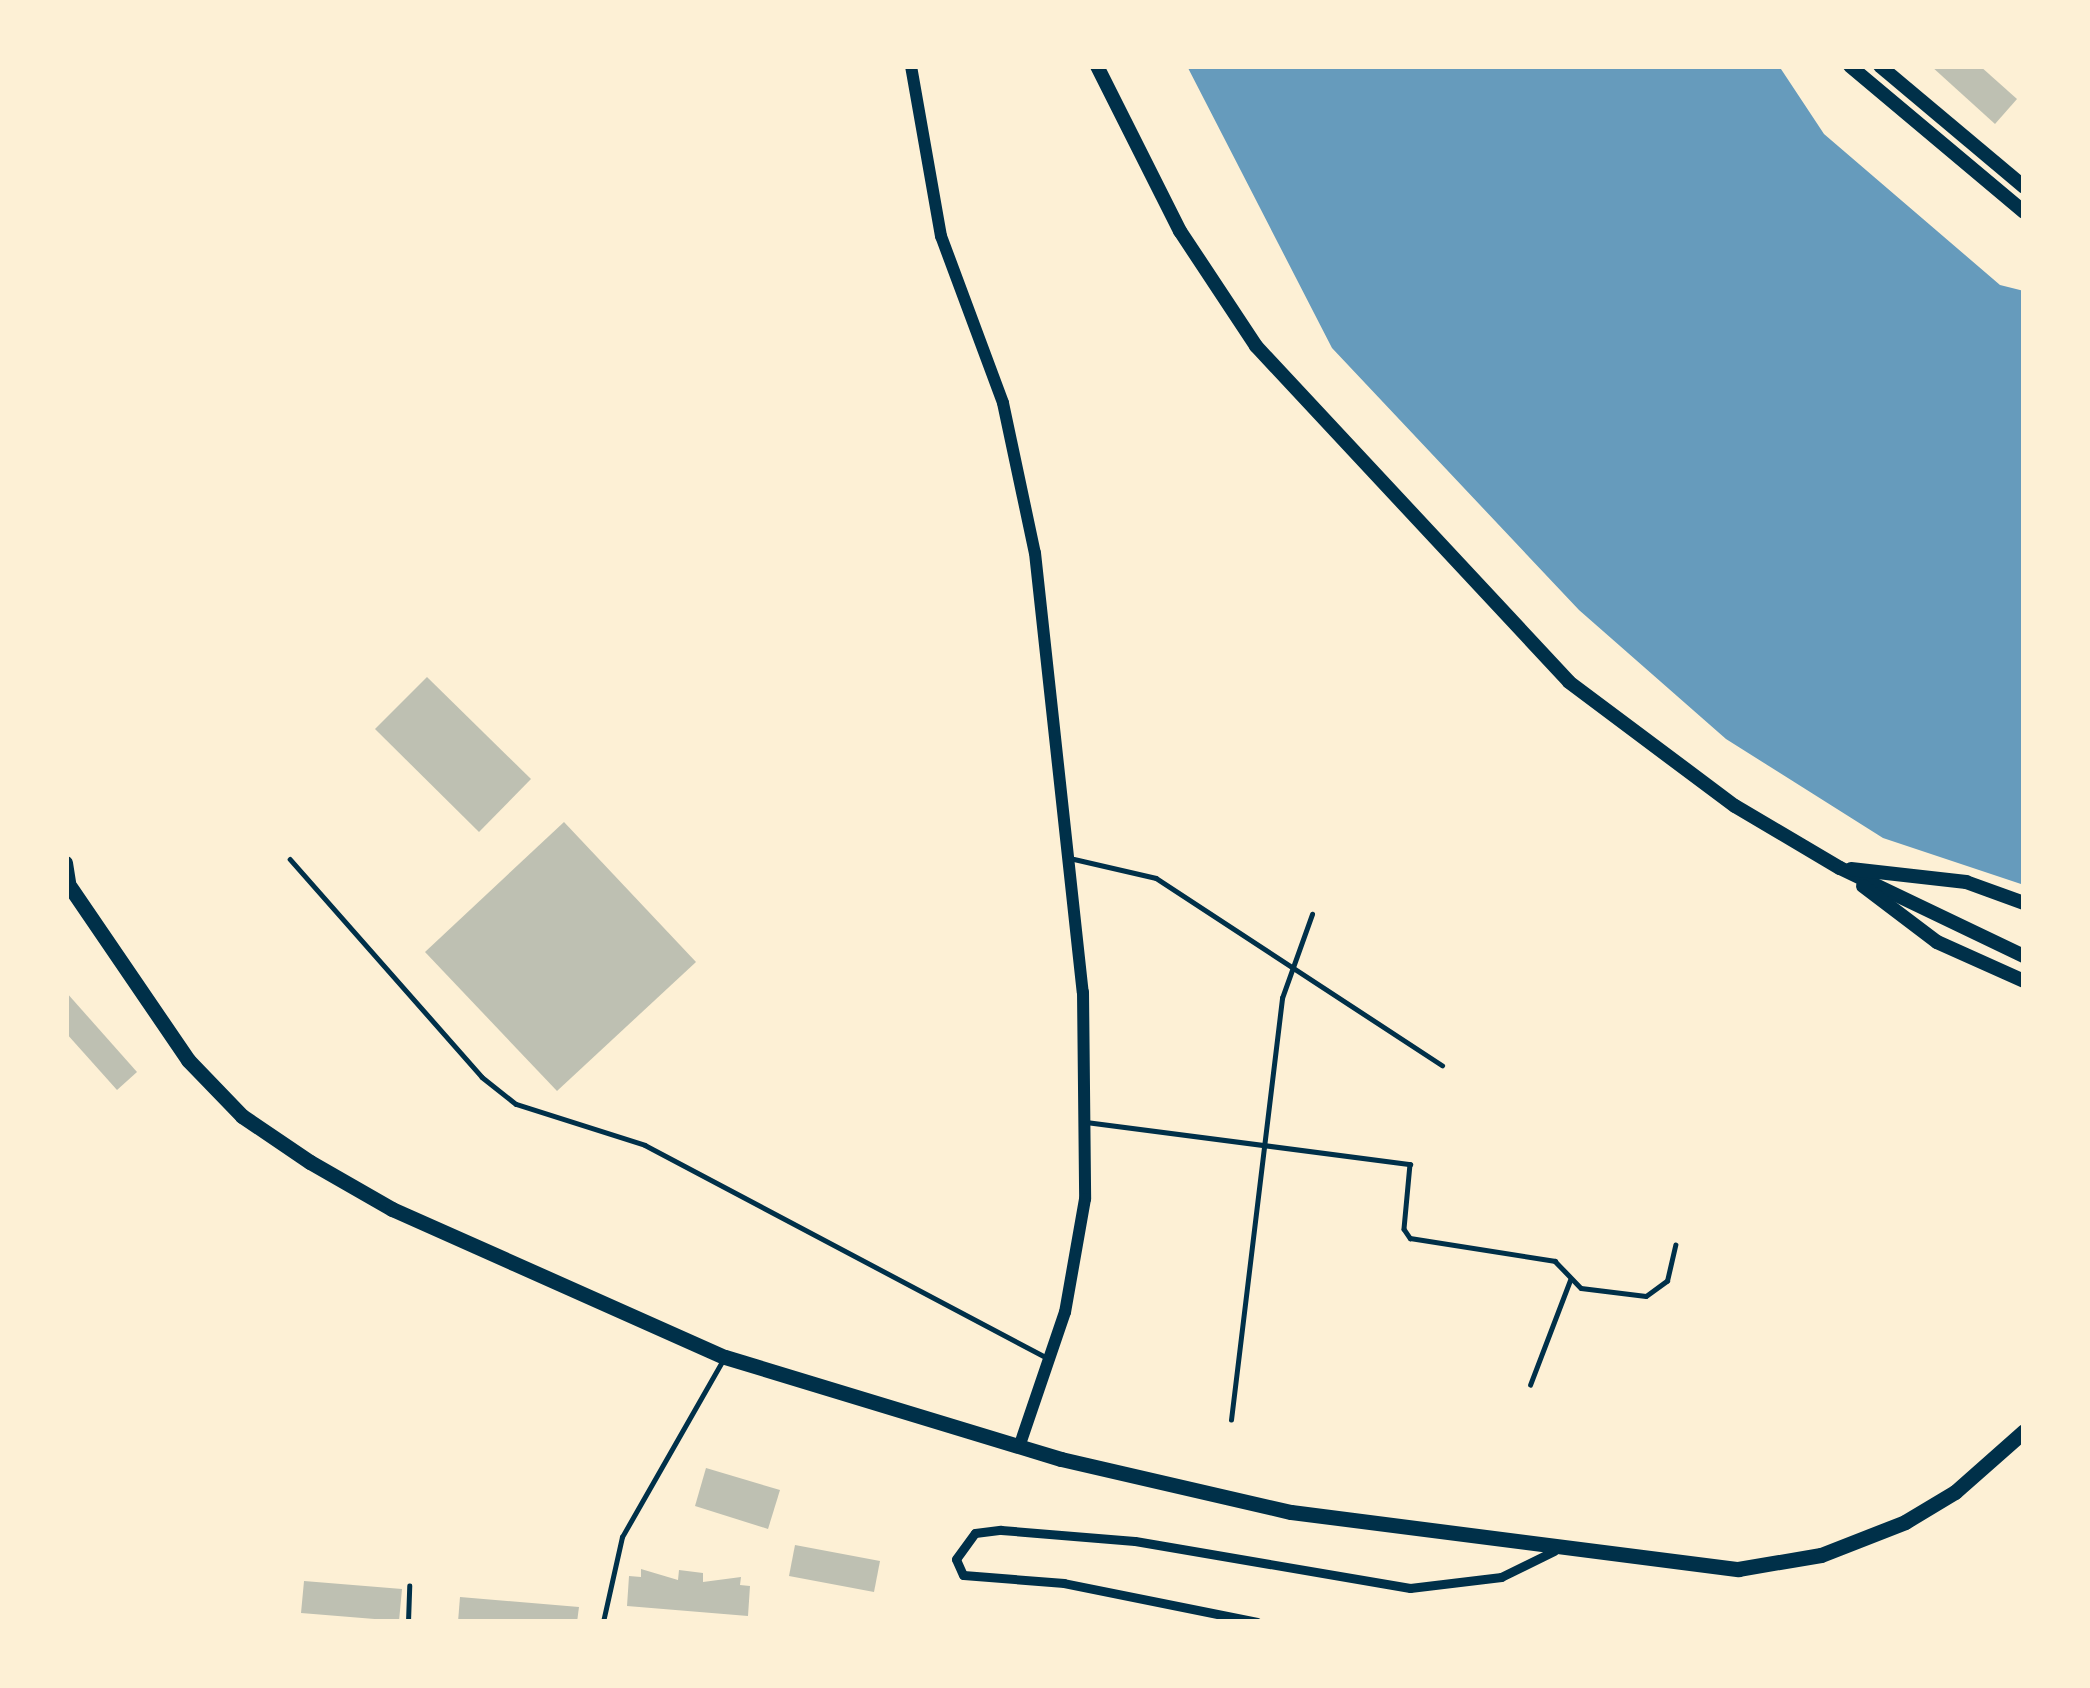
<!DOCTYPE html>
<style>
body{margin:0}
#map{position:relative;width:2090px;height:1688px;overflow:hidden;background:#fdf0d5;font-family:"IBM Plex Sans",sans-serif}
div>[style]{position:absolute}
.water>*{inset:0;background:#669bbc}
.building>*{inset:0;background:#bec0b2}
.service>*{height:4.5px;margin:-2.25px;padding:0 2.25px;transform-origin:2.25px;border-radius:2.25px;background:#003049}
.minor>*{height:9px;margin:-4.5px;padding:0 4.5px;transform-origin:4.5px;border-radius:4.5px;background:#003049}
.tertiary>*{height:12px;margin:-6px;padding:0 6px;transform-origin:6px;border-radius:6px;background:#003049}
.secondary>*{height:14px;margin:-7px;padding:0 7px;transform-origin:7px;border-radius:7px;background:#003049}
.primary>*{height:15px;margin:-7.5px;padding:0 7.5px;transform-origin:7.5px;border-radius:7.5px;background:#003049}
span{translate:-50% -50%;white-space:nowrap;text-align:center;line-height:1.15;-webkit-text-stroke:12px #fdf0d5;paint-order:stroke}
.frame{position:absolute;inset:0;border:69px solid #fdf0d5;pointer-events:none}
</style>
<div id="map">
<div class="water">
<i style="clip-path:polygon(1187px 66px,1779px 66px,1824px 134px,2000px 285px,2024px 291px,2024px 885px,1883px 838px,1726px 739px,1579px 610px,1332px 348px)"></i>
</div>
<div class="building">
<i style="clip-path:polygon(1931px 66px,1980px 66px,2017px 99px,1995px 124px)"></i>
<i style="clip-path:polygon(427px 677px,531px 779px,479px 832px,375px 729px)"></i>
<i style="clip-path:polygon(564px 822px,696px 962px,557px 1091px,425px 952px)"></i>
<i style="clip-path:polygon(66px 992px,137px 1072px,117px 1090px,66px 1033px)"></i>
<i style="clip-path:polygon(706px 1468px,780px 1490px,768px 1529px,695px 1506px)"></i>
<i style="clip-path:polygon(795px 1545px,880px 1561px,874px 1592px,789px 1576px)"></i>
<i style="clip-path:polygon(641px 1569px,678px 1580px,679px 1570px,703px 1573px,703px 1582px,741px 1577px,740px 1585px,750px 1586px,748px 1616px,627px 1606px,629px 1576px,641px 1577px)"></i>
<i style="clip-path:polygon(304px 1581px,402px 1589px,399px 1621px,301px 1613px)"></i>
<i style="clip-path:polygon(460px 1597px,579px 1607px,577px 1622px,458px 1622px)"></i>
</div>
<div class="service">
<i style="left:290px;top:859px;width:290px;rotate:48.6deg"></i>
<i style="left:482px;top:1077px;width:43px;rotate:38.5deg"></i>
<i style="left:516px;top:1104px;width:135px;rotate:17.6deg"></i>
<i style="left:645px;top:1145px;width:456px;rotate:27.9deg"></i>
<i style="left:1074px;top:859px;width:84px;rotate:13deg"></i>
<i style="left:1156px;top:878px;width:342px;rotate:33.2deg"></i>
<i style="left:1086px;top:1122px;width:327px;rotate:7.4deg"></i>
<i style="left:1410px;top:1164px;width:65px;rotate:95.3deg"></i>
<i style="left:1404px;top:1229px;width:11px;rotate:56deg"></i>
<i style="left:1410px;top:1238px;width:147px;rotate:9deg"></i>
<i style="left:1555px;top:1261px;width:37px;rotate:46deg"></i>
<i style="left:1581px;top:1288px;width:65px;rotate:7deg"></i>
<i style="left:1646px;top:1296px;width:26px;rotate:-36deg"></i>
<i style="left:1667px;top:1281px;width:37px;rotate:-77deg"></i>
<i style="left:1530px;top:1385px;width:112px;rotate:-69.1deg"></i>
<i style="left:1231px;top:1420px;width:425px;rotate:-83.1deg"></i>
<i style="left:1282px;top:998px;width:89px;rotate:-70.3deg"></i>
<i style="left:408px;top:1622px;width:36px;rotate:-88deg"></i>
<i style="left:603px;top:1622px;width:87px;rotate:-77.4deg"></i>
<i style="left:622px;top:1537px;width:202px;rotate:-60.3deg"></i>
</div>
<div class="minor">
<i style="left:1257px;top:1622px;width:197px;rotate:-168.6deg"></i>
<i style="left:1064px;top:1583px;width:101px;rotate:-175.5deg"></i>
<i style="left:963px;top:1575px;width:17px;rotate:-114deg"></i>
<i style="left:956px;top:1559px;width:32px;rotate:-54deg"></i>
<i style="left:975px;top:1533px;width:26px;rotate:-7deg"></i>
<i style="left:1001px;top:1530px;width:134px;rotate:4.7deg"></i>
<i style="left:1135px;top:1541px;width:279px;rotate:9.7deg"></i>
<i style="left:1410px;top:1588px;width:92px;rotate:-6.9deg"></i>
<i style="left:1501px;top:1577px;width:59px;rotate:-26.1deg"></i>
</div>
<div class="tertiary">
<i style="left:911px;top:66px;width:173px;rotate:80deg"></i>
<i style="left:941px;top:236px;width:178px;rotate:69.6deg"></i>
<i style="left:1003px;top:403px;width:153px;rotate:78deg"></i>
<i style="left:1035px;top:553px;width:442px;rotate:83.8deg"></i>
<i style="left:1083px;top:992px;width:207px;rotate:89.4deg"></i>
<i style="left:1085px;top:1199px;width:115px;rotate:100deg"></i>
<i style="left:1065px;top:1312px;width:143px;rotate:108.8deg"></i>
</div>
<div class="secondary">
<i style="left:1097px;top:66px;width:185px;rotate:63.3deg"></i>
<i style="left:1180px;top:231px;width:138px;rotate:56.5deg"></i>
<i style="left:1256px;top:346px;width:459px;rotate:47deg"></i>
<i style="left:1569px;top:682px;width:207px;rotate:36.8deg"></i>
<i style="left:1735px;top:806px;width:122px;rotate:30.6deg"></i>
<i style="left:1840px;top:868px;width:204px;rotate:25.6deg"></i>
<i style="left:1850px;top:66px;width:227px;rotate:40deg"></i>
<i style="left:1880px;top:66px;width:188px;rotate:40deg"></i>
<i style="left:66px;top:863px;width:20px;rotate:81deg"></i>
<i style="left:1851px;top:869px;width:116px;rotate:6.4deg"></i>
<i style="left:1966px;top:882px;width:62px;rotate:19.9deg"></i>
<i style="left:1863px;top:886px;width:93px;rotate:37.1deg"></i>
<i style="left:1937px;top:942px;width:95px;rotate:24.1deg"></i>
</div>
<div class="primary">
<i style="left:66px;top:881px;width:217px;rotate:55.7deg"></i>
<i style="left:188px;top:1060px;width:78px;rotate:46deg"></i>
<i style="left:242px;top:1116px;width:82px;rotate:34.1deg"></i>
<i style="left:310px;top:1162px;width:95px;rotate:29.8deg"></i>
<i style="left:392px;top:1209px;width:364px;rotate:24deg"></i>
<i style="left:725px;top:1357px;width:351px;rotate:16.9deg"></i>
<i style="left:1061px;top:1459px;width:236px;rotate:13deg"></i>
<i style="left:1291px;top:1512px;width:451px;rotate:7.3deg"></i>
<i style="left:1738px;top:1569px;width:84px;rotate:-9.6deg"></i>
<i style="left:1821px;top:1555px;width:90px;rotate:-21.4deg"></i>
<i style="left:1905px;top:1522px;width:58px;rotate:-31deg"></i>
<i style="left:1955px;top:1492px;width:92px;rotate:-41.5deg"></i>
</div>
<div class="frame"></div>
</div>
